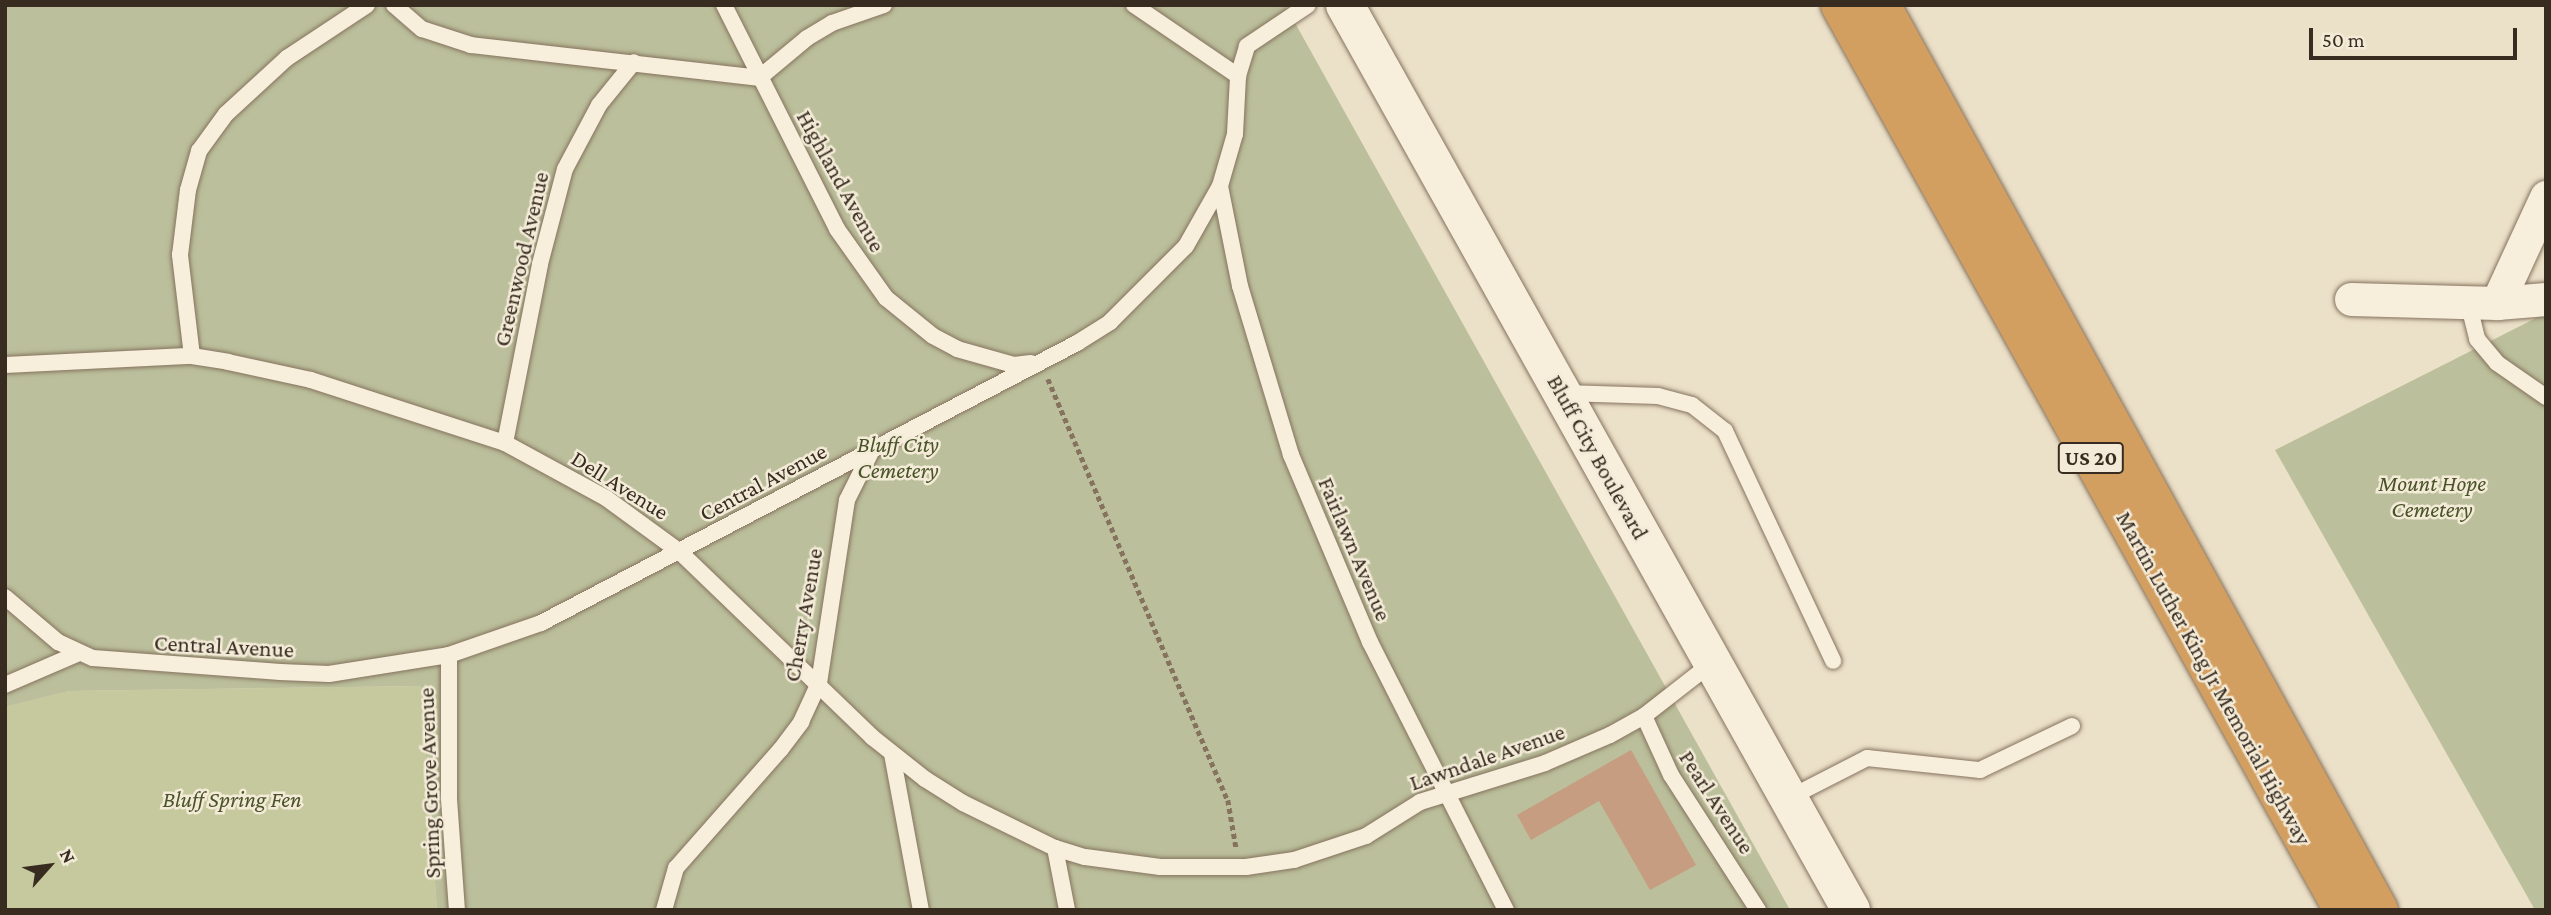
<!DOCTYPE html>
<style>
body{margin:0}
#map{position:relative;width:2551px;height:915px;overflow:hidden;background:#ebe0c8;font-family:"Crimson Pro",serif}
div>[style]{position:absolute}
.green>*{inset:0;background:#c5c99d}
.cemetery>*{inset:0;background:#bbbf9b}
.building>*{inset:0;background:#c79d81}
.path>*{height:4.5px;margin-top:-2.25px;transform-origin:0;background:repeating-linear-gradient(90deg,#86735f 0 5px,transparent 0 8.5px)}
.roads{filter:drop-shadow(0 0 2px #86735f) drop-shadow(0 0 2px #86735f)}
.lane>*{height:16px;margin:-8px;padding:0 8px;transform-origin:8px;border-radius:8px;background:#f7eedb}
.street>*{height:33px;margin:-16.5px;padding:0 16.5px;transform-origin:16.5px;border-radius:16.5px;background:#f7eedb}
.secondary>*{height:38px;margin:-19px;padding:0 19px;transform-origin:19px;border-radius:19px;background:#f7eedb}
.highway>*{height:38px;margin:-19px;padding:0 19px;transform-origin:19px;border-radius:19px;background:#d39f61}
span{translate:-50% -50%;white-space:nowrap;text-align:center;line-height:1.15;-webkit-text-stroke:5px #f3ebd7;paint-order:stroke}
.shield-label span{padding:2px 5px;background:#f3ebd7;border:2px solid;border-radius:5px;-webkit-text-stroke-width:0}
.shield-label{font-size:21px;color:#382c21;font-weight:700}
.street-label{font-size:23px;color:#382c21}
.park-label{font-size:23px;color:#495329;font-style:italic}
.frame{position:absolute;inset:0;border:7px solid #382c21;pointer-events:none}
.north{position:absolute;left:14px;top:831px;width:70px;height:70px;-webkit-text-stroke:5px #f3ebd7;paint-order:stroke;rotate:62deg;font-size:19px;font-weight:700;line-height:28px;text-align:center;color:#382c21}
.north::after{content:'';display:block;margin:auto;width:24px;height:32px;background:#382c21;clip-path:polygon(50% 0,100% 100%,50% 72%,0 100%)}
.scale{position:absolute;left:2309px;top:28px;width:208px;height:32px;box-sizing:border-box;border:4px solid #382c21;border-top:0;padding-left:9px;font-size:21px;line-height:24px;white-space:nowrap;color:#382c21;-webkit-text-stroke:5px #f3ebd7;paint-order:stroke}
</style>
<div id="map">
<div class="green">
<i style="clip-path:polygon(421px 686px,437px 910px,5px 910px,5px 707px,69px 691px)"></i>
</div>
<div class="cemetery">
<i style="clip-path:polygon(5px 5px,1285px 5px,1790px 910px,437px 910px,421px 686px,69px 691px,5px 707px)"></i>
<i style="clip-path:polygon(2546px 313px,2546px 910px,2535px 910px,2275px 450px)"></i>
</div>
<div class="building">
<i style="clip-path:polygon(1631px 750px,1696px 865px,1650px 890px,1599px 801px,1531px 840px,1517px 815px)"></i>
</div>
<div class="path">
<i style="left:1048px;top:379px;width:458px;rotate:66.9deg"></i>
<i style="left:1228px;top:800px;width:48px;rotate:80.3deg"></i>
</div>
<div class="roads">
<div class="lane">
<i style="left:394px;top:5px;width:37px;rotate:41deg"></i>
<i style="left:422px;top:29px;width:52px;rotate:18.1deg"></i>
<i style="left:471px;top:45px;width:290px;rotate:6.5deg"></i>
<i style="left:724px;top:5px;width:251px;rotate:63.2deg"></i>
<i style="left:837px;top:229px;width:85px;rotate:54.6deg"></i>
<i style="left:886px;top:298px;width:60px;rotate:39deg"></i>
<i style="left:933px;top:336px;width:27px;rotate:28deg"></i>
<i style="left:957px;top:349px;width:59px;rotate:15.7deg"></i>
<i style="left:1014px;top:365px;width:17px;rotate:-7deg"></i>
<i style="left:1134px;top:5px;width:126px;rotate:34.3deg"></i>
<i style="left:759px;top:78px;width:62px;rotate:-39.8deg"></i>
<i style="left:807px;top:38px;width:29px;rotate:-31deg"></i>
<i style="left:832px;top:23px;width:55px;rotate:-19.1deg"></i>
<i style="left:1220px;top:186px;width:102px;rotate:78.7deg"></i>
<i style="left:1240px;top:286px;width:177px;rotate:73.2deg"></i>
<i style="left:1291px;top:455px;width:203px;rotate:67.1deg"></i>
<i style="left:1370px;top:642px;width:301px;rotate:63.1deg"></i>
<i style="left:2468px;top:302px;width:38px;rotate:76deg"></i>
<i style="left:2477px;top:339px;width:31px;rotate:50deg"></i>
<i style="left:2497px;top:363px;width:60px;rotate:34.8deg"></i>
<i style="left:192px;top:356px;width:102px;rotate:-96.8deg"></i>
<i style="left:180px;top:255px;width:65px;rotate:-83deg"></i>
<i style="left:188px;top:190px;width:41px;rotate:-74.2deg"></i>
<i style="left:199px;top:151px;width:46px;rotate:-53.9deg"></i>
<i style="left:226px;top:114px;width:83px;rotate:-42.6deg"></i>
<i style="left:287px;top:58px;width:96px;rotate:-33.5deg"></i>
<i style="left:5px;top:365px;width:187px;rotate:-2.8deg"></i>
<i style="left:192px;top:356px;width:36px;rotate:9deg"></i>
<i style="left:228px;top:362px;width:85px;rotate:12.2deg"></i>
<i style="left:311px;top:380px;width:204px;rotate:18deg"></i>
<i style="left:505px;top:443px;width:115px;rotate:28.6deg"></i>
<i style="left:606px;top:498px;width:92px;rotate:36.1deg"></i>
<i style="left:680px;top:552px;width:267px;rotate:43.9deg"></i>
<i style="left:872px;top:737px;width:68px;rotate:38.4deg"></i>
<i style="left:925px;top:779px;width:45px;rotate:32.3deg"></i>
<i style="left:963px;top:803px;width:102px;rotate:26.1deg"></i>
<i style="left:1055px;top:848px;width:63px;rotate:79deg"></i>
<i style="left:1565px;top:393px;width:93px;rotate:1.8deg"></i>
<i style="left:1658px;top:396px;width:35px;rotate:15deg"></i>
<i style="left:1692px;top:405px;width:42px;rotate:38.2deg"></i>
<i style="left:1725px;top:431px;width:254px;rotate:64.8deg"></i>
<i style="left:505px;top:443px;width:182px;rotate:-78.9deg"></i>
<i style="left:540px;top:264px;width:98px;rotate:-75.3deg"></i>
<i style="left:565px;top:169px;width:72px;rotate:-62deg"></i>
<i style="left:599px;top:105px;width:55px;rotate:-50.9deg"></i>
<i style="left:5px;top:597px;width:70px;rotate:40.3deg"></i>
<i style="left:58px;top:642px;width:38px;rotate:25deg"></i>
<i style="left:93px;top:658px;width:188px;rotate:4.3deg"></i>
<i style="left:280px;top:672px;width:49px;rotate:2.3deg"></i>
<i style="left:329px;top:674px;width:121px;rotate:-9deg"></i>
<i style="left:449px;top:655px;width:97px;rotate:-19.2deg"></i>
<i style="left:541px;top:623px;width:605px;rotate:-27.58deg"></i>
<i style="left:1077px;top:343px;width:39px;rotate:-32deg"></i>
<i style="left:1110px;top:322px;width:107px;rotate:-45deg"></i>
<i style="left:1186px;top:246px;width:69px;rotate:-60.5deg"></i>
<i style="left:1220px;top:186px;width:54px;rotate:-73.9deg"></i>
<i style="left:1235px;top:134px;width:58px;rotate:-87deg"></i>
<i style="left:1238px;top:76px;width:31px;rotate:-73deg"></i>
<i style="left:1247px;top:46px;width:73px;rotate:-33.9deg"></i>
<i style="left:449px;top:655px;width:144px;rotate:90deg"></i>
<i style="left:449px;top:799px;width:111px;rotate:85.9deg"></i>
<i style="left:5px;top:685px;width:81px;rotate:-23.4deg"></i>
<i style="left:1644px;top:716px;width:65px;rotate:65.4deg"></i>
<i style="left:1671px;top:775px;width:161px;rotate:57.2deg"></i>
<i style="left:892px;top:754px;width:159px;rotate:79.5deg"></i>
<i style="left:1789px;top:798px;width:88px;rotate:-27.1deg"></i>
<i style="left:1867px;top:758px;width:114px;rotate:6.1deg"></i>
<i style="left:1980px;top:770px;width:102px;rotate:-25.6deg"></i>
<i style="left:1055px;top:848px;width:31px;rotate:17deg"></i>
<i style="left:1085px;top:857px;width:76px;rotate:7.6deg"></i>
<i style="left:1160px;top:867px;width:86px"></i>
<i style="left:1246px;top:867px;width:49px;rotate:-8.3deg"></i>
<i style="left:1294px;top:860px;width:76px;rotate:-18.4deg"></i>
<i style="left:1366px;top:836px;width:64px;rotate:-32.2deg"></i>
<i style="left:1420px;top:802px;width:131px;rotate:-17.3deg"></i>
<i style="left:1545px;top:763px;width:71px;rotate:-23.3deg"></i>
<i style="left:1610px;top:735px;width:39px;rotate:-29deg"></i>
<i style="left:1644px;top:716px;width:88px;rotate:-38deg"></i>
<i style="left:664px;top:910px;width:44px;rotate:-74.1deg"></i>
<i style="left:676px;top:868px;width:159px;rotate:-48.6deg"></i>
<i style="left:781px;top:749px;width:34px;rotate:-53deg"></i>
<i style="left:801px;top:722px;width:43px;rotate:-65.2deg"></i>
<i style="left:819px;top:683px;width:185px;rotate:-81.3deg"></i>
<i style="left:847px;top:500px;width:54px;rotate:-63.4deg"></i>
</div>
<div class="street">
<i style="left:2351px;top:299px;width:146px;rotate:1.6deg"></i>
<i style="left:2497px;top:303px;width:49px;rotate:-4.7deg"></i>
<i style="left:2497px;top:303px;width:117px;rotate:-65.2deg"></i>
</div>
<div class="secondary">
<i style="left:1345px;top:5px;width:1037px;rotate:60.79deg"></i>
</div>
<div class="highway">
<i style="left:1840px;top:5px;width:1035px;rotate:60.93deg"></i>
<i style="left:1881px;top:5px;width:1033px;rotate:61.18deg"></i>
</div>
</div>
<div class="shield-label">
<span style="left:2091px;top:458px">US 20</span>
</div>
<div class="street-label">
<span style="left:841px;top:181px;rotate:61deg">Highland Avenue</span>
<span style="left:521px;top:259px;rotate:-77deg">Greenwood Avenue</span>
<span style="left:1598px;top:457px;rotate:61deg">Bluff City Boulevard</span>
<span style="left:763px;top:482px;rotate:-28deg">Central Avenue</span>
<span style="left:620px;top:485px;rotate:32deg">Dell Avenue</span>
<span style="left:1355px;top:549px;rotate:67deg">Fairlawn Avenue</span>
<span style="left:803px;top:615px;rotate:-80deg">Cherry Avenue</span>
<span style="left:224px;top:646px;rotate:3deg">Central Avenue</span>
<span style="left:2214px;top:678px;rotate:61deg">Martin Luther King Jr Memorial Highway</span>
<span style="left:1487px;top:757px;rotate:-19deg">Lawndale Avenue</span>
<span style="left:429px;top:783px;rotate:-92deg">Spring Grove Avenue</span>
<span style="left:1717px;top:802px;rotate:57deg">Pearl Avenue</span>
</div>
<div class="park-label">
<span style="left:898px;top:457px">Bluff City<br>Cemetery</span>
<span style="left:2432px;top:496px">Mount Hope<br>Cemetery</span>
<span style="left:232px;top:799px">Bluff Spring Fen</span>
</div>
<div class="frame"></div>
<div class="north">N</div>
<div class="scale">50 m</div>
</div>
